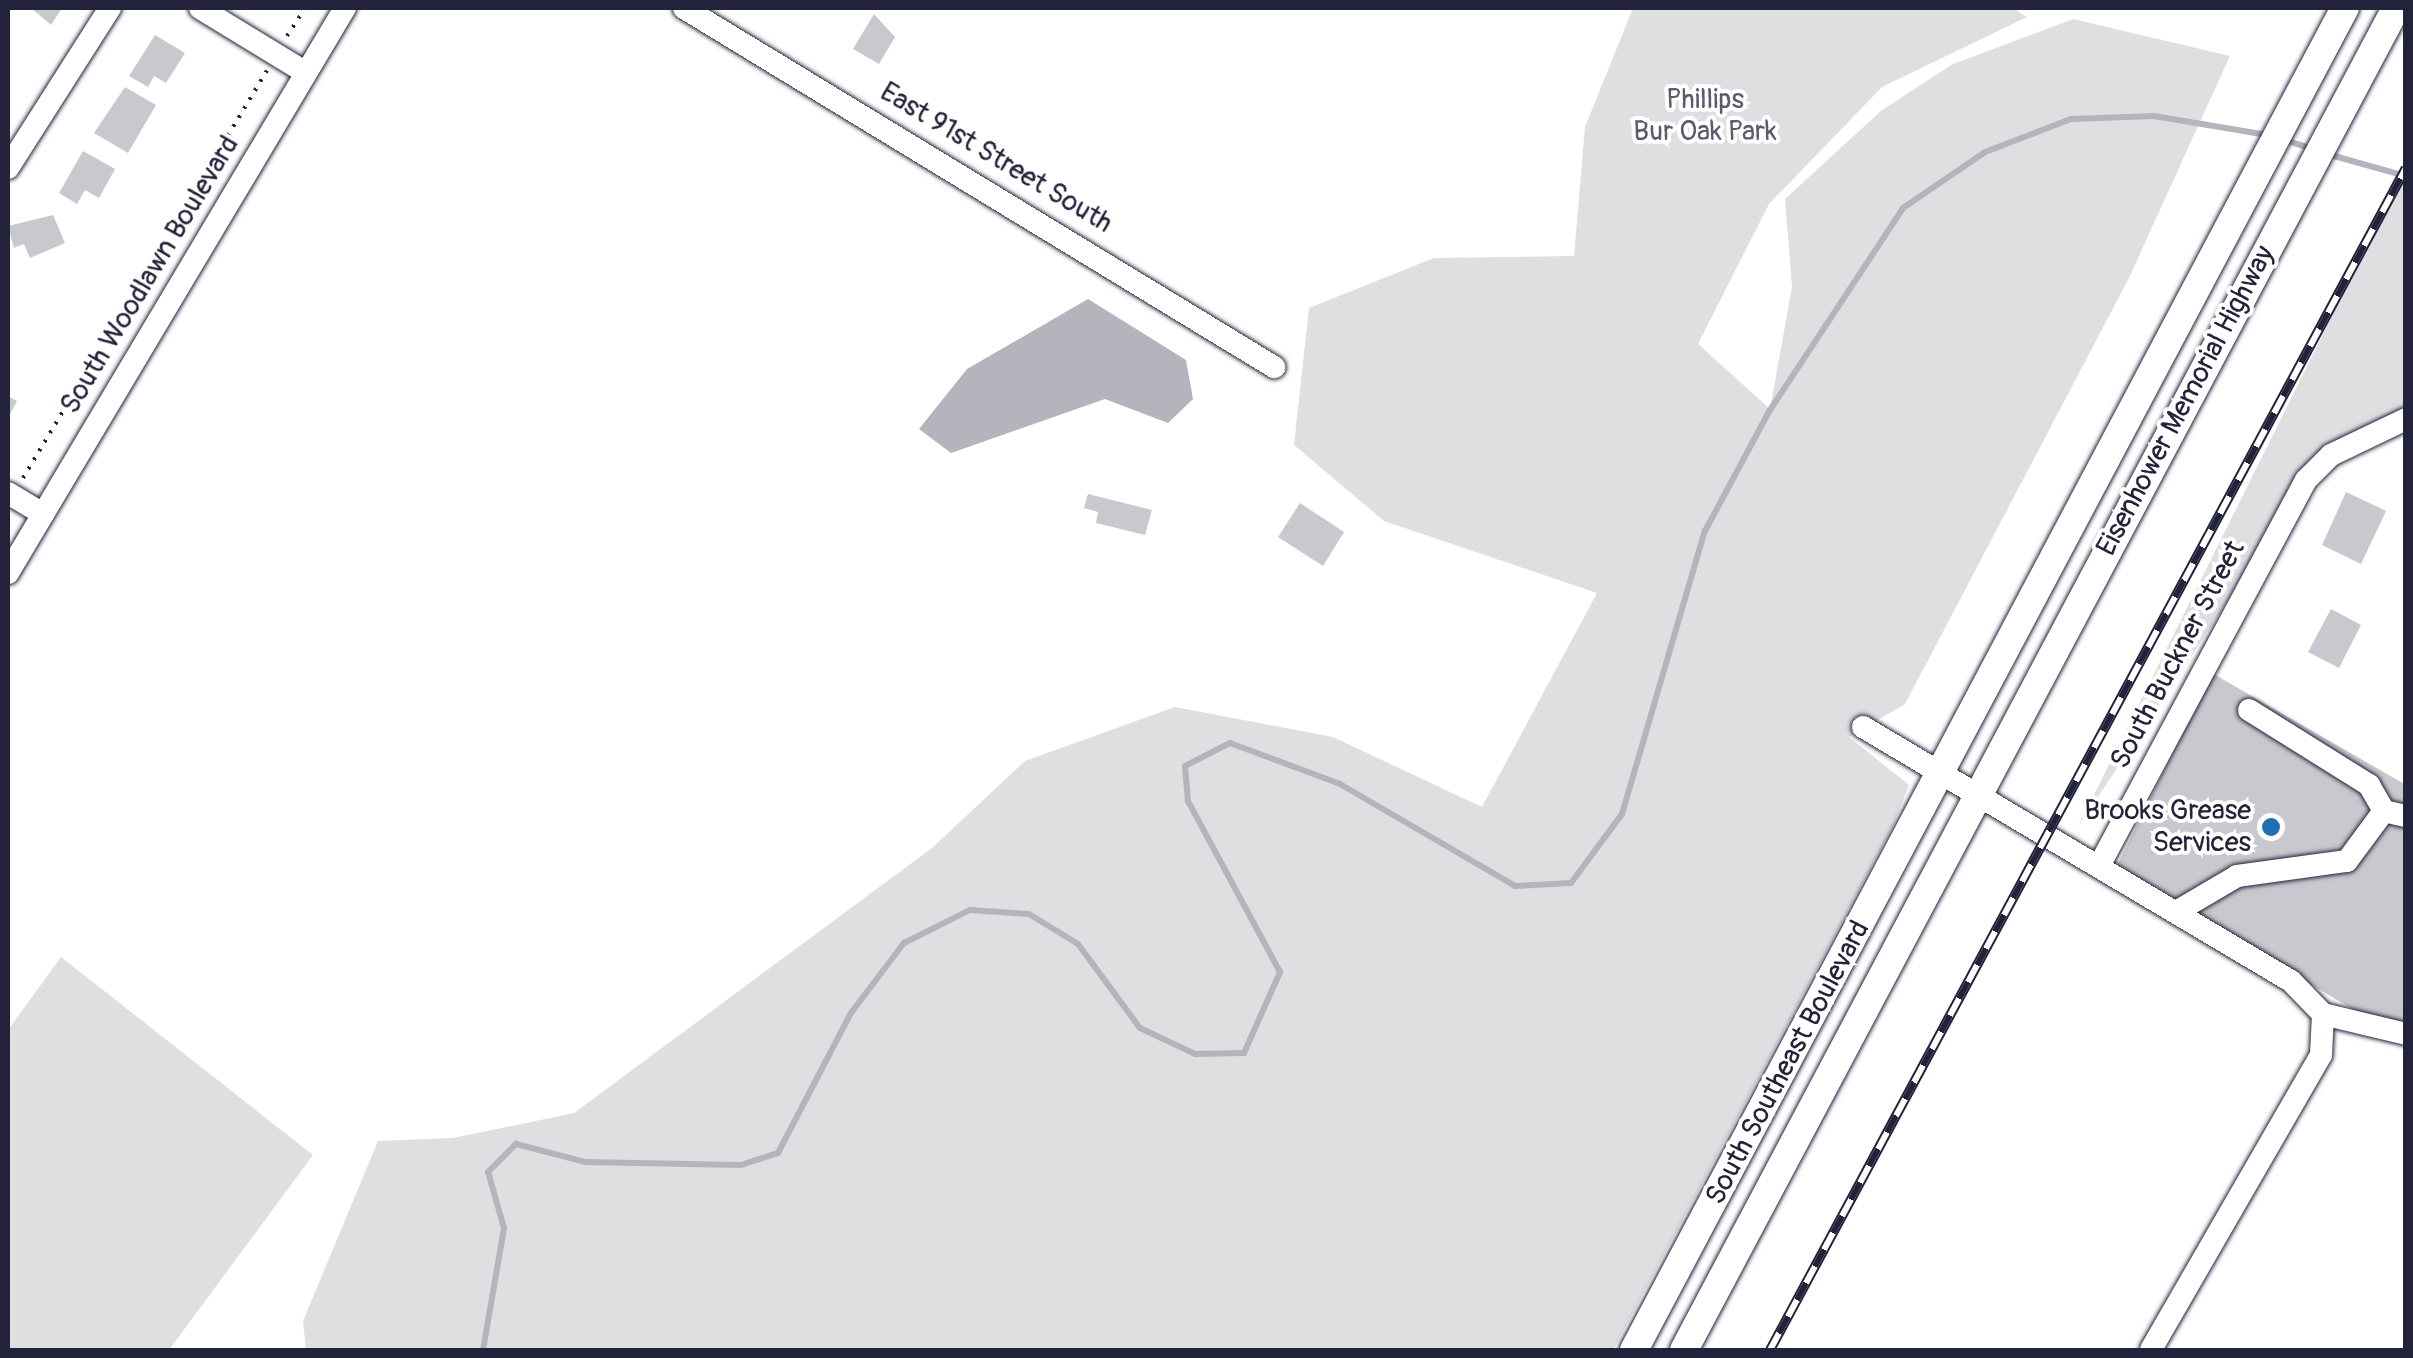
<!DOCTYPE html>
<style>
body{margin:0}
#map{position:relative;width:2413px;height:1358px;overflow:hidden;background:#fff;font-family:Pangolin,sans-serif}
div>[style]{position:absolute}
.green>*{inset:0;background:#dfdfe2}
.water>*{inset:0;background:#b4b4bc}
.stream>*{height:6px;margin:-3px;padding:0 3px;transform-origin:3px;border-radius:3px;background:#b4b4bc}
.building>*{inset:0;background:#c8c8cf}
.path>*{height:4px;margin-top:-2px;transform-origin:0;background:repeating-linear-gradient(90deg,#22223b 0 2.5px,transparent 0 10.5px)}
.roads{filter:drop-shadow(0 0 2px #22223b) drop-shadow(0 0 2px #22223b)}
.minor>*{height:22px;margin:-11px;padding:0 11px;transform-origin:11px;border-radius:11px;background:#fff}
.major>*{height:28px;margin:-14px;padding:0 14px;transform-origin:14px;border-radius:14px;background:#fff}
.rail>*{height:10px;margin-top:-5px;transform-origin:0;background:repeating-linear-gradient(90deg,#fff 0 19px,#22223b 0 38px);box-sizing:border-box;border-block:2px solid #22223b}
.dots>*{width:28px;height:28px;translate:-50% -50%;box-sizing:border-box;border:5px solid #fff;border-radius:50%}
span{translate:-50% -50%;white-space:nowrap;text-align:center;line-height:1.15;-webkit-text-stroke:8px #fff;paint-order:stroke}
.park-label{font-size:28px;color:#5b5b6d}
.street-label{font-size:28px;color:#22223b}
.poi-label{font-size:28px;color:#22223b}
.right{translate:-100% -50%;text-align:right}
.frame{position:absolute;inset:0;border:10px solid #22223b;pointer-events:none}
</style>
<div id="map">
<div class="green">
<i style="clip-path:polygon(1633px 8px,2013px 8px,2027px 17px,1882px 87px,1769px 204px,1698px 344px,1770px 409px,1792px 287px,1785px 199px,1882px 110px,1953px 64px,2073px 19px,2230px 56px,2129px 278px,1905px 704px,1849px 737px,1909px 785px,1893px 826px,1613px 1350px,306px 1350px,303px 1321px,378px 1141px,453px 1138px,574px 1113px,932px 848px,1025px 761px,1175px 707px,1333px 737px,1482px 807px,1597px 593px,1384px 521px,1294px 445px,1309px 308px,1434px 258px,1574px 256px,1585px 127px)"></i>
<i style="clip-path:polygon(2405px 169px,2405px 414px,2312px 474px,2078px 827px)"></i>
<i style="clip-path:polygon(61px 957px,313px 1155px,169px 1350px,8px 1350px,8px 1030px)"></i>
</div>
<div class="water">
<i style="clip-path:polygon(1088px 299px,1186px 360px,1193px 399px,1168px 423px,1105px 399px,951px 453px,919px 429px,967px 369px)"></i>
</div>
<div class="stream">
<i style="left:2284px;top:140px;width:27px;rotate:17deg"></i>
<i style="left:2327px;top:154px;width:82px;rotate:15.6deg"></i>
<i style="left:483px;top:1350px;width:124px;rotate:-80.2deg"></i>
<i style="left:504px;top:1228px;width:58px;rotate:-105.9deg"></i>
<i style="left:488px;top:1172px;width:40px;rotate:-45deg"></i>
<i style="left:516px;top:1144px;width:71px;rotate:14.6deg"></i>
<i style="left:585px;top:1162px;width:156px;rotate:1.1deg"></i>
<i style="left:741px;top:1165px;width:39px;rotate:-18deg"></i>
<i style="left:778px;top:1153px;width:158px;rotate:-62.5deg"></i>
<i style="left:851px;top:1013px;width:88px;rotate:-52.9deg"></i>
<i style="left:904px;top:943px;width:74px;rotate:-26.6deg"></i>
<i style="left:970px;top:910px;width:59px;rotate:3.9deg"></i>
<i style="left:1029px;top:914px;width:57px;rotate:31.5deg"></i>
<i style="left:1078px;top:944px;width:104px;rotate:53.6deg"></i>
<i style="left:1140px;top:1028px;width:61px;rotate:25.3deg"></i>
<i style="left:1195px;top:1054px;width:49px;rotate:-1.2deg"></i>
<i style="left:1244px;top:1053px;width:89px;rotate:-66deg"></i>
<i style="left:1280px;top:972px;width:194px;rotate:-118.3deg"></i>
<i style="left:1188px;top:801px;width:35px;rotate:-95deg"></i>
<i style="left:1185px;top:766px;width:51px;rotate:-27.1deg"></i>
<i style="left:1230px;top:743px;width:117px;rotate:20.4deg"></i>
<i style="left:1340px;top:784px;width:203px;rotate:30.2deg"></i>
<i style="left:1515px;top:886px;width:56px;rotate:-3.1deg"></i>
<i style="left:1571px;top:883px;width:86px;rotate:-53.5deg"></i>
<i style="left:1622px;top:814px;width:295px;rotate:-73.7deg"></i>
<i style="left:1705px;top:531px;width:137px;rotate:-61.8deg"></i>
<i style="left:1770px;top:410px;width:242px;rotate:-56.6deg"></i>
<i style="left:1903px;top:208px;width:99px;rotate:-34.3deg"></i>
<i style="left:1985px;top:152px;width:92px;rotate:-21deg"></i>
<i style="left:2071px;top:119px;width:83px;rotate:-2.1deg"></i>
<i style="left:2154px;top:116px;width:115px;rotate:9.5deg"></i>
</div>
<div class="building">
<i style="clip-path:polygon(31px 8px,62px 8px,51px 25px)"></i>
<i style="clip-path:polygon(874px 14px,895px 37px,879px 64px,853px 49px)"></i>
<i style="clip-path:polygon(155px 35px,185px 53px,166px 83px,154px 76px,148px 87px,129px 76px)"></i>
<i style="clip-path:polygon(125px 87px,156px 105px,128px 153px,94px 133px)"></i>
<i style="clip-path:polygon(83px 151px,115px 169px,99px 198px,85px 190px,77px 204px,59px 193px)"></i>
<i style="clip-path:polygon(53px 215px,65px 243px,30px 258px,24px 244px,14px 248px,8px 226px)"></i>
<i style="clip-path:polygon(8px 396px,17px 401px,8px 418px)"></i>
<i style="clip-path:polygon(2346px 492px,2386px 511px,2361px 564px,2322px 545px)"></i>
<i style="clip-path:polygon(1088px 494px,1152px 510px,1145px 535px,1096px 523px,1098px 512px,1084px 508px)"></i>
<i style="clip-path:polygon(1300px 503px,1344px 532px,1323px 566px,1278px 537px)"></i>
<i style="clip-path:polygon(2331px 609px,2361px 625px,2339px 668px,2308px 652px)"></i>
<i style="clip-path:polygon(2212px 673px,2406px 785px,2406px 1041px,2116px 868px)"></i>
</div>
<div class="path">
<i style="left:287px;top:36px;width:33px;rotate:-57deg"></i>
<i style="left:23px;top:478px;width:475px;rotate:-59.1deg"></i>
</div>
<div class="roads">
<div class="minor">
<i style="left:200px;top:8px;width:123px;rotate:31.4deg"></i>
<i style="left:684px;top:8px;width:691px;rotate:31.32deg"></i>
<i style="left:8px;top:168px;width:190px;rotate:-57.5deg"></i>
<i style="left:8px;top:493px;width:41px;rotate:31deg"></i>
<i style="left:8px;top:573px;width:658px;rotate:-59.19deg"></i>
<i style="left:2249px;top:710px;width:142px;rotate:32deg"></i>
<i style="left:2369px;top:785px;width:30px;rotate:60deg"></i>
<i style="left:1863px;top:727px;width:498px;rotate:30.7deg"></i>
<i style="left:2291px;top:981px;width:46px;rotate:45.9deg"></i>
<i style="left:2323px;top:1014px;width:41px;rotate:92.8deg"></i>
<i style="left:2321px;top:1055px;width:340px;rotate:120deg"></i>
<i style="left:2099px;top:866px;width:438px;rotate:-61.8deg"></i>
<i style="left:2306px;top:480px;width:35px;rotate:-45deg"></i>
<i style="left:2331px;top:455px;width:83px;rotate:-25.6deg"></i>
<i style="left:2176px;top:912px;width:71px;rotate:-30.5deg"></i>
<i style="left:2237px;top:876px;width:111px;rotate:-7.8deg"></i>
<i style="left:2347px;top:861px;width:62px;rotate:-53.5deg"></i>
<i style="left:2384px;top:811px;width:23px;rotate:13deg"></i>
<i style="left:2323px;top:1014px;width:85px;rotate:13.5deg"></i>
</div>
<div class="major">
<i style="left:1634px;top:1350px;width:1519px;rotate:-62.09deg"></i>
<i style="left:1684px;top:1350px;width:1519px;rotate:-62.05deg"></i>
</div>
</div>
<div class="rail">
<i style="left:1770px;top:1350px;width:1342px;rotate:-61.72deg"></i>
</div>
<div class="dots">
<i style="left:2271px;top:827px;background:#1f6fb2"></i>
</div>
<div class="park-label">
<span style="left:1705px;top:116px">Phillips<br>Bur Oak Park</span>
</div>
<div class="street-label">
<span style="left:996px;top:158px;rotate:31deg">East 91st Street South</span>
<span style="left:150px;top:275px;rotate:-59deg">South Woodlawn Boulevard</span>
<span style="left:2186px;top:401px;rotate:-62deg">Eisenhower Memorial Highway</span>
<span style="left:2178px;top:655px;rotate:-62deg">South Buckner Street</span>
<span style="left:1788px;top:1063px;rotate:-62deg">South Southeast Boulevard</span>
</div>
<div class="poi-label">
<span class="right" style="left:2251px;top:827px">Brooks Grease<br>Services</span>
</div>
<div class="frame"></div>
</div>
